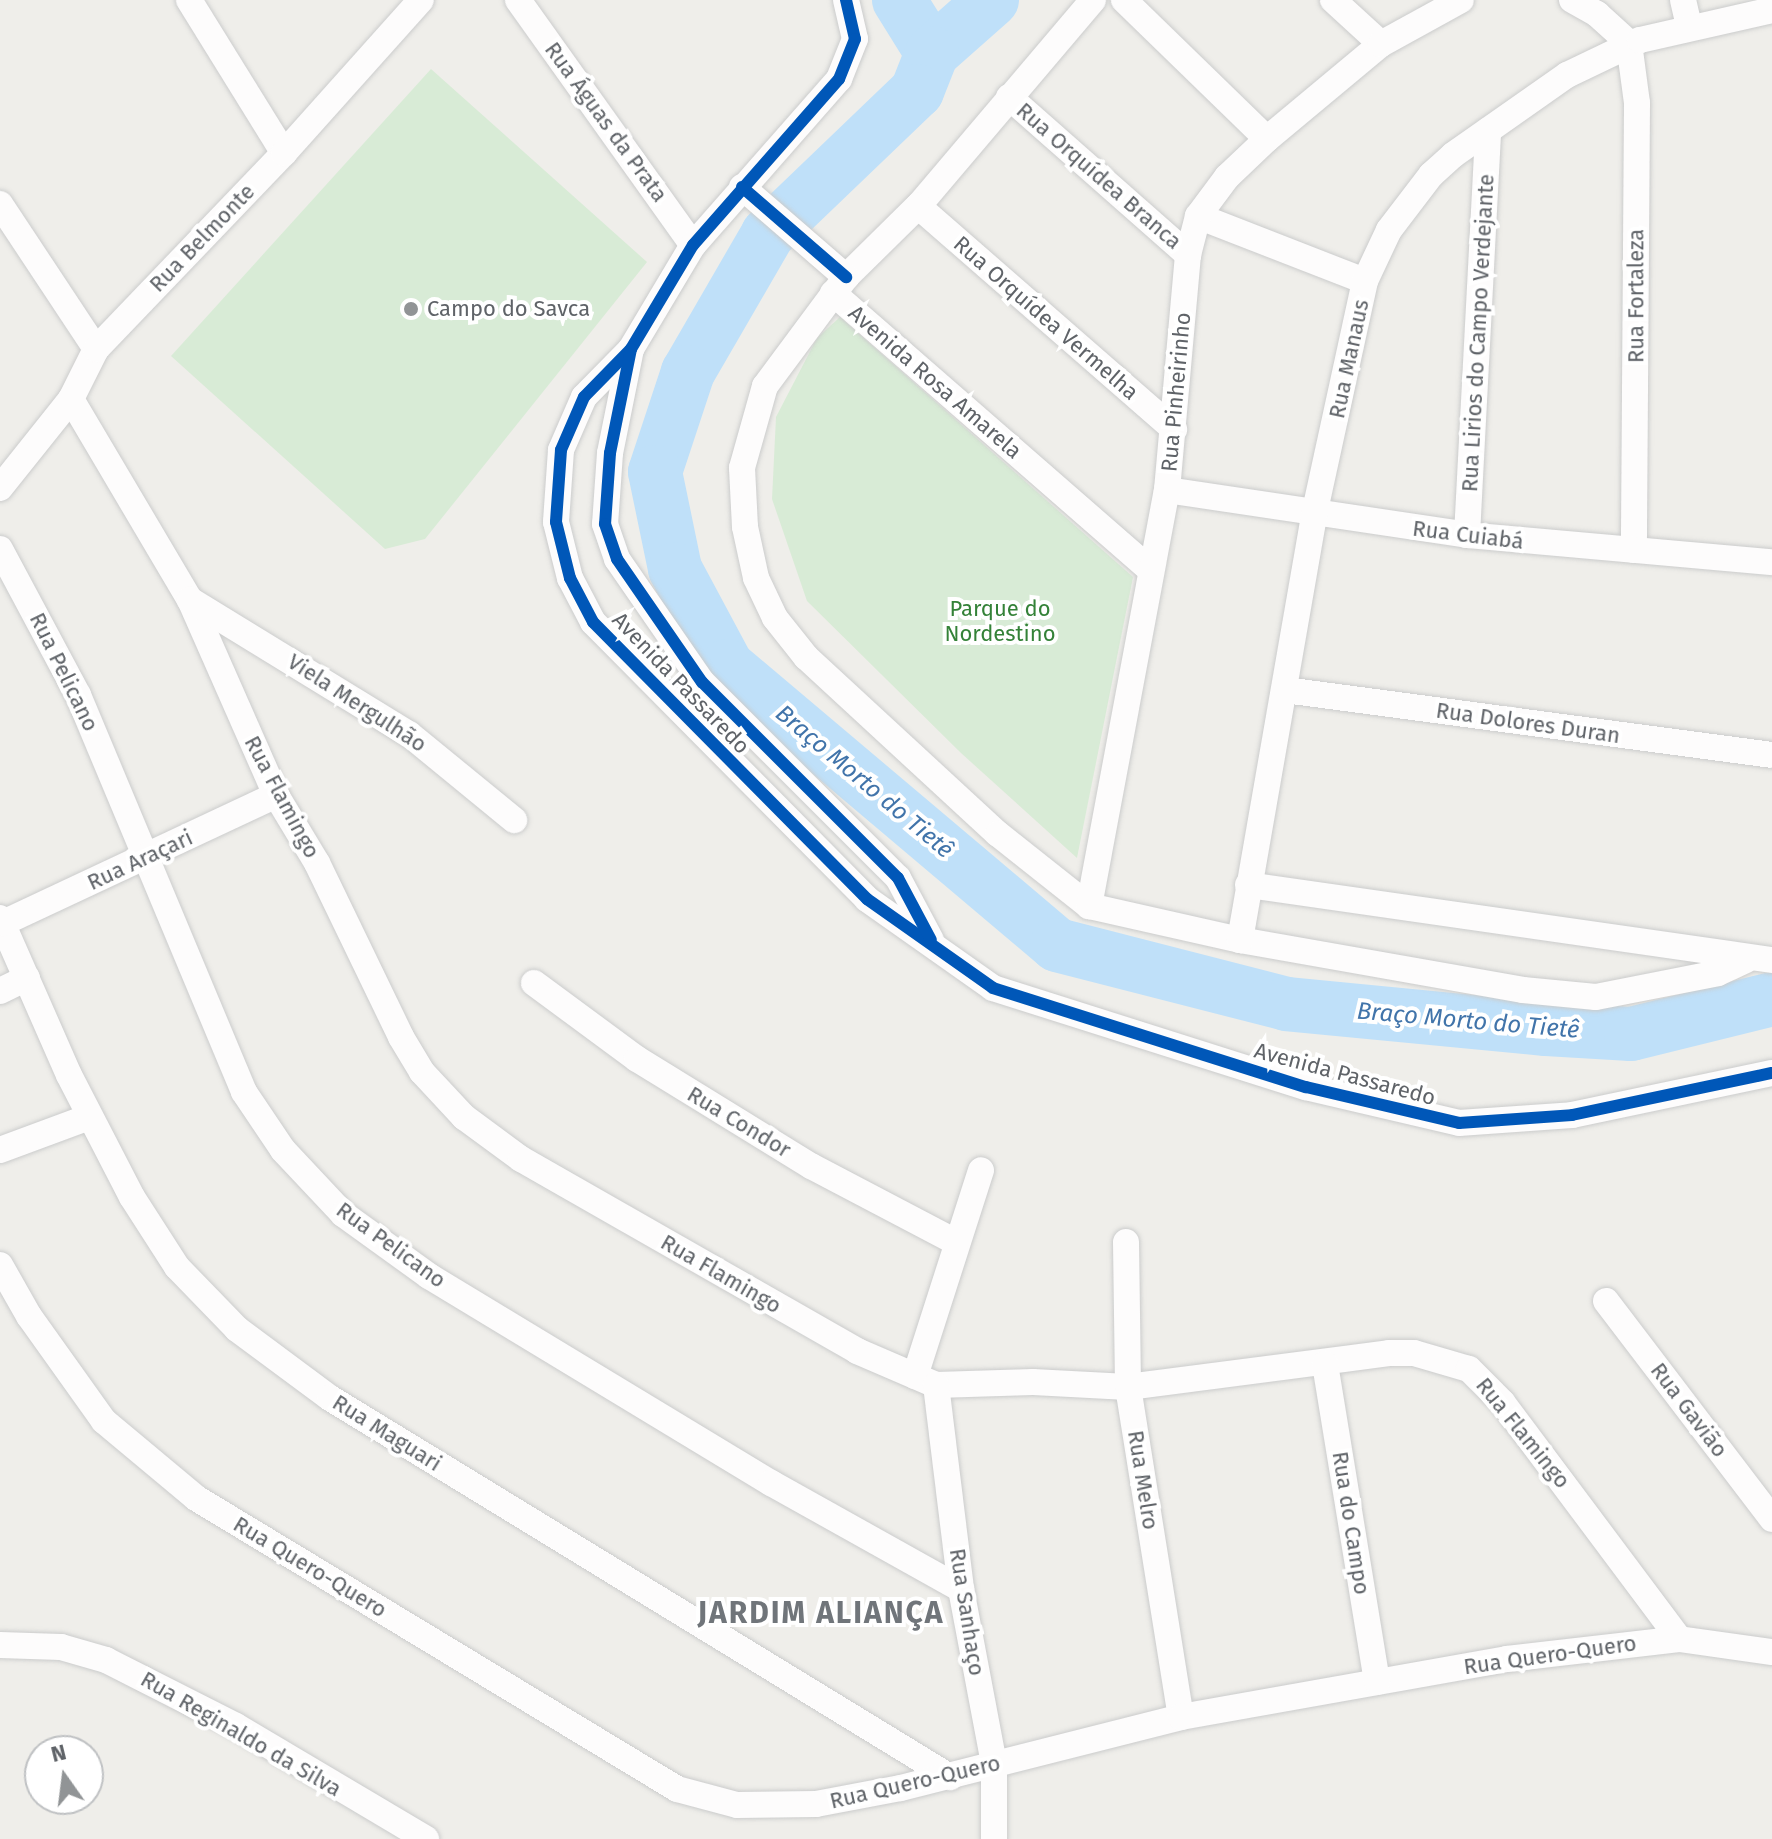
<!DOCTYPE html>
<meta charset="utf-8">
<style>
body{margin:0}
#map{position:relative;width:1772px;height:1839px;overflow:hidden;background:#efeeea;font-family:"Fira Sans",sans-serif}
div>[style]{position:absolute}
.green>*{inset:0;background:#d8ebd6}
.river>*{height:54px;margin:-27px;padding:0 27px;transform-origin:27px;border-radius:27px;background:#bfe0f9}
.roads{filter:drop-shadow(0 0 2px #cbcccc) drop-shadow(0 0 2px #cbcccc)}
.street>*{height:26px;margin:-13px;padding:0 13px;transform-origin:13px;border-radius:13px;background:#fdfcfc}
.cycleway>*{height:12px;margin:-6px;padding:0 6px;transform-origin:6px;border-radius:6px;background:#0057b8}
.dots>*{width:22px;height:22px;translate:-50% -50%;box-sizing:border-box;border:4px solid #fff;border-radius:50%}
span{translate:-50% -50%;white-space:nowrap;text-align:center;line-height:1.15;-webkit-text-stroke:8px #fff;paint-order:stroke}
.street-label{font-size:22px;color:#5f6368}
.poi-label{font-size:22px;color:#5f6368}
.left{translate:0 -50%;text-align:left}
.park-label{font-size:22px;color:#348238}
.water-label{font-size:24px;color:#4174aa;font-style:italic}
.district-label{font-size:30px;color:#70757a;font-weight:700;letter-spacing:2px}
.north{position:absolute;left:24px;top:1735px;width:80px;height:80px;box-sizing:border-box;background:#fff;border:2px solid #bfc1c3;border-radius:50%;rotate:346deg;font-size:22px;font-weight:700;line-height:32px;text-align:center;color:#5f6368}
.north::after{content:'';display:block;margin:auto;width:28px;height:36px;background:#919496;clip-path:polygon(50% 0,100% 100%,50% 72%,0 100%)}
</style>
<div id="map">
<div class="green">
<i style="clip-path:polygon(431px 69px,647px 262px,425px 539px,385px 549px,171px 356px)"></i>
<i style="clip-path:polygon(840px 317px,1133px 577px,1077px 858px,961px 753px,807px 601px,772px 499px,776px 417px,817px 338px)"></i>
</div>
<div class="river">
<i style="left:899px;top:0;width:62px;rotate:58.1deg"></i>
<i style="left:992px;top:0;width:80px;rotate:138.5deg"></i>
<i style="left:932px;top:53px;width:41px;rotate:111.5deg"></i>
<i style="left:917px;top:91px;width:207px;rotate:136.2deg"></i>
<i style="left:768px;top:234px;width:160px;rotate:120.1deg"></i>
<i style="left:688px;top:372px;width:105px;rotate:108.3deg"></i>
<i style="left:655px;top:472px;width:99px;rotate:78.3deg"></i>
<i style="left:675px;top:569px;width:110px;rotate:61.8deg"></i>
<i style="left:727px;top:666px;width:432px;rotate:40.2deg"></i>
<i style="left:1057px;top:945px;width:236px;rotate:14.4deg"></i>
<i style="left:1286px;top:1004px;width:261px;rotate:5.5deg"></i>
<i style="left:1546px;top:1029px;width:85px;rotate:3.4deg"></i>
<i style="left:1631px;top:1034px;width:145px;rotate:-13.9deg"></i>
</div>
<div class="roads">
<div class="street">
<i style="left:189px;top:0;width:180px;rotate:58.2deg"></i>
<i style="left:518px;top:0;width:301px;rotate:54.5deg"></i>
<i style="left:846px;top:0;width:40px;rotate:77deg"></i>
<i style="left:855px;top:39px;width:43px;rotate:111.8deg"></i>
<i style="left:839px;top:79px;width:221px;rotate:131.3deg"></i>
<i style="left:693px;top:245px;width:121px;rotate:120.8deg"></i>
<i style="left:631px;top:349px;width:67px;rotate:134.4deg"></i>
<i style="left:584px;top:397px;width:58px;rotate:113.5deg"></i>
<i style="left:561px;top:450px;width:72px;rotate:94deg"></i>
<i style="left:556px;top:522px;width:58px;rotate:76deg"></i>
<i style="left:570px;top:578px;width:50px;rotate:62.4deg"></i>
<i style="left:593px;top:622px;width:390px;rotate:45.3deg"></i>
<i style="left:867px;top:899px;width:154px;rotate:35.2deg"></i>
<i style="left:993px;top:988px;width:328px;rotate:17.6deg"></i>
<i style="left:1306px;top:1087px;width:157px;rotate:13.2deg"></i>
<i style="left:1459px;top:1123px;width:113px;rotate:-4deg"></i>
<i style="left:1572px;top:1115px;width:204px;rotate:-11.9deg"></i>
<i style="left:1093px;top:0;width:270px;rotate:130.3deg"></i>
<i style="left:918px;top:206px;width:101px;rotate:135.4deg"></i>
<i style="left:846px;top:277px;width:136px;rotate:126.6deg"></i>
<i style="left:765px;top:386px;width:85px;rotate:105.7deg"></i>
<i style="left:742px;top:468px;width:59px;rotate:87.1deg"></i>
<i style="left:745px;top:527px;width:52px;rotate:77.8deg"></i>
<i style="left:756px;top:578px;width:44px;rotate:64.6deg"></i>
<i style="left:775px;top:618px;width:50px;rotate:51.5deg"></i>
<i style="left:806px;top:657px;width:261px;rotate:42.7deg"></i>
<i style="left:998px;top:834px;width:116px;rotate:38.4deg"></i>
<i style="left:1089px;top:906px;width:155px;rotate:12.7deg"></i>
<i style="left:1240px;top:940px;width:287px;rotate:10deg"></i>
<i style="left:1523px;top:990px;width:73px;rotate:5.5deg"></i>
<i style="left:1596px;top:997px;width:124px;rotate:-11.1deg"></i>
<i style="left:1718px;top:973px;width:31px;rotate:-25deg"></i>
<i style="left:1124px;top:0;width:199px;rotate:44.2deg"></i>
<i style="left:1333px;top:0;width:65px;rotate:42.5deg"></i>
<i style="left:1572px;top:0;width:29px;rotate:29deg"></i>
<i style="left:1597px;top:14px;width:43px;rotate:42.2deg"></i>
<i style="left:1629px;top:43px;width:61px;rotate:82.4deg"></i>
<i style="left:1637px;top:103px;width:447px;rotate:90.4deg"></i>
<i style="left:1683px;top:0;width:28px;rotate:77deg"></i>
<i style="left:1009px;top:97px;width:239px;rotate:41.4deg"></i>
<i style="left:742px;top:187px;width:138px;rotate:40.9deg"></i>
<i style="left:0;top:204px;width:174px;rotate:56.5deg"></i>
<i style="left:918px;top:206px;width:340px;rotate:41.1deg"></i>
<i style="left:1198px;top:216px;width:179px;rotate:21.3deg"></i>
<i style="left:833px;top:293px;width:422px;rotate:41.1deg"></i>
<i style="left:631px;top:349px;width:106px;rotate:101.4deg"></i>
<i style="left:610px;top:453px;width:71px;rotate:94deg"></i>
<i style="left:605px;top:524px;width:37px;rotate:71deg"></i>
<i style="left:617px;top:559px;width:150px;rotate:55.4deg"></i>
<i style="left:702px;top:682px;width:277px;rotate:45deg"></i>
<i style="left:898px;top:878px;width:70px;rotate:62deg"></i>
<i style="left:71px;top:399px;width:234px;rotate:59.4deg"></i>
<i style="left:190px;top:600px;width:213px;rotate:66.2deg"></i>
<i style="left:276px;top:795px;width:79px;rotate:58.9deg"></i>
<i style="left:317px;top:863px;width:193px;rotate:64.2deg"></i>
<i style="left:401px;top:1037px;width:41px;rotate:59deg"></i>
<i style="left:422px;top:1072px;width:62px;rotate:47deg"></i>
<i style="left:464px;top:1117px;width:71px;rotate:36.4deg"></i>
<i style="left:521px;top:1159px;width:387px;rotate:29.7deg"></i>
<i style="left:857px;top:1351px;width:86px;rotate:23.3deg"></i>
<i style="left:936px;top:1385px;width:97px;rotate:-1.8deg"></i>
<i style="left:1033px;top:1382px;width:95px;rotate:3deg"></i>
<i style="left:1128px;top:1387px;width:263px;rotate:-7.4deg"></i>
<i style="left:1389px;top:1353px;width:25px"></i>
<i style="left:1414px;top:1353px;width:57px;rotate:16.2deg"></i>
<i style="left:1469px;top:1369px;width:47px;rotate:45deg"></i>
<i style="left:1502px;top:1402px;width:296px;rotate:53.2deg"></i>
<i style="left:0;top:488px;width:114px;rotate:-51.4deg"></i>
<i style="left:71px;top:399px;width:56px;rotate:-63.4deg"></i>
<i style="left:96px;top:349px;width:272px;rotate:-46.2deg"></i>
<i style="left:284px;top:153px;width:205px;rotate:-48.2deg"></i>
<i style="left:1167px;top:490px;width:303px;rotate:8.5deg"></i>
<i style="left:1467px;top:535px;width:306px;rotate:5.1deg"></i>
<i style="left:1467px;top:535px;width:405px;rotate:-87deg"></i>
<i style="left:0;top:549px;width:166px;rotate:61.9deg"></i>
<i style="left:78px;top:695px;width:430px;rotate:67.3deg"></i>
<i style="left:244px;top:1092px;width:70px;rotate:56.1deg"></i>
<i style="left:283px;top:1150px;width:88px;rotate:46.8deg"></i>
<i style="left:343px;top:1214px;width:106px;rotate:35.8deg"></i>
<i style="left:429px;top:1276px;width:400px;rotate:31.2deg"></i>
<i style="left:771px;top:1483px;width:218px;rotate:29.2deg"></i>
<i style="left:190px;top:600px;width:257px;rotate:31.5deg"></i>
<i style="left:409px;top:734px;width:136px;rotate:39.3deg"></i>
<i style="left:1285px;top:690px;width:491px;rotate:7.6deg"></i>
<i style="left:1248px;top:885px;width:529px;rotate:8.15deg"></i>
<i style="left:1089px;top:906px;width:423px;rotate:-79.4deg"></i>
<i style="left:1167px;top:490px;width:236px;rotate:-84.9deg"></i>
<i style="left:1188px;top:255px;width:40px;rotate:-75.6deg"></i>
<i style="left:1198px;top:216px;width:49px;rotate:-53.4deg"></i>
<i style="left:1227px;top:177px;width:55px;rotate:-43.5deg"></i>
<i style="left:1267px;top:139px;width:148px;rotate:-39.8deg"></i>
<i style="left:1381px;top:44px;width:91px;rotate:-28.8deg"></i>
<i style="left:0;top:918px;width:171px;rotate:66.3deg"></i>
<i style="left:69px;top:1075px;width:137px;rotate:62.7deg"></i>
<i style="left:132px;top:1197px;width:83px;rotate:57.3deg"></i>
<i style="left:177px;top:1267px;width:86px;rotate:45.9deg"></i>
<i style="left:237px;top:1329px;width:116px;rotate:36.6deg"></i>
<i style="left:330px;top:1398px;width:727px;rotate:31.44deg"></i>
<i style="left:3px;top:923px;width:302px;rotate:-25.1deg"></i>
<i style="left:1240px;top:940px;width:431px;rotate:-80.1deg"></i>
<i style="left:1314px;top:515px;width:239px;rotate:-77.7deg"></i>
<i style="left:1365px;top:281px;width:56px;rotate:-64.8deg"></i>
<i style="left:1389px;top:230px;width:69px;rotate:-52.6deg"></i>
<i style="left:1431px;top:175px;width:30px;rotate:-42deg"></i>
<i style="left:1453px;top:155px;width:139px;rotate:-35.1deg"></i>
<i style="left:1567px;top:75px;width:81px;rotate:-25.6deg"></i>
<i style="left:1640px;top:40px;width:135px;rotate:-12.8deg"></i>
<i style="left:534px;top:983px;width:128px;rotate:36.4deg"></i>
<i style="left:637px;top:1059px;width:204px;rotate:31.6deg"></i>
<i style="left:811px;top:1166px;width:164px;rotate:27.7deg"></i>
<i style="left:0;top:991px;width:30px;rotate:-26deg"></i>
<i style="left:0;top:1150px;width:95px;rotate:-20.3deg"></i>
<i style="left:1126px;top:1242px;width:145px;rotate:89.2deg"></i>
<i style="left:1128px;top:1387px;width:334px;rotate:80.9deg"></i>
<i style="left:0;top:1265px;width:59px;rotate:60.4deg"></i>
<i style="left:29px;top:1316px;width:129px;rotate:54.5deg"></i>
<i style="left:104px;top:1421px;width:120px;rotate:39.9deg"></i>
<i style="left:196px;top:1498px;width:562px;rotate:31.17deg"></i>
<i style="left:677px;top:1789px;width:62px;rotate:14.9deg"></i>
<i style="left:737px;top:1805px;width:79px;rotate:-0.7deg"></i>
<i style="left:816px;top:1804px;width:86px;rotate:-10.7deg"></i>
<i style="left:901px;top:1788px;width:289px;rotate:-14.2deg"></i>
<i style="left:1181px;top:1717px;width:331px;rotate:-10.1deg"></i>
<i style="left:1507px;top:1659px;width:173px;rotate:-6.6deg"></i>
<i style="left:1679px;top:1639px;width:94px;rotate:8deg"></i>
<i style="left:1606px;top:1301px;width:274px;rotate:52.7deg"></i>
<i style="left:1325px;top:1364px;width:322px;rotate:80.7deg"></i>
<i style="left:915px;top:1376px;width:216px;rotate:-72.2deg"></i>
<i style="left:936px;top:1385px;width:206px;rotate:83deg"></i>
<i style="left:961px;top:1589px;width:178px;rotate:79.3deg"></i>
<i style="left:994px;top:1764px;width:75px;rotate:90deg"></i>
<i style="left:0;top:1645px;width:61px;rotate:1.9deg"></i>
<i style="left:61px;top:1647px;width:47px;rotate:16.1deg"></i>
<i style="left:106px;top:1660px;width:146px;rotate:26.9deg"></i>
<i style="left:236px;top:1726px;width:221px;rotate:30.7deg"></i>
</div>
</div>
<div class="cycleway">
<i style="left:846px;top:0;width:40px;rotate:77deg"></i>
<i style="left:855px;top:39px;width:43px;rotate:111.8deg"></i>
<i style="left:839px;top:79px;width:221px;rotate:131.3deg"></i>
<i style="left:693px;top:245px;width:121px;rotate:120.8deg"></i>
<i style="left:631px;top:349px;width:67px;rotate:134.4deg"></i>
<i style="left:584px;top:397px;width:58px;rotate:113.5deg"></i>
<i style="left:561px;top:450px;width:72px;rotate:94deg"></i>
<i style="left:556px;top:522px;width:58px;rotate:76deg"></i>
<i style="left:570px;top:578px;width:50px;rotate:62.4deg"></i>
<i style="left:593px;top:622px;width:390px;rotate:45.3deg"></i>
<i style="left:867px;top:899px;width:154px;rotate:35.2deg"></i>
<i style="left:993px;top:988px;width:328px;rotate:17.6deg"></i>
<i style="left:1306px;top:1087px;width:157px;rotate:13.2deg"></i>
<i style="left:1459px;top:1123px;width:113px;rotate:-4deg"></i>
<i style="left:1572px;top:1115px;width:204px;rotate:-11.9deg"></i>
<i style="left:742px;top:187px;width:138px;rotate:40.9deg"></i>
<i style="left:631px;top:349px;width:106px;rotate:101.4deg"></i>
<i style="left:610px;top:453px;width:71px;rotate:94deg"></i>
<i style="left:605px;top:524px;width:37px;rotate:71deg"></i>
<i style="left:617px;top:559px;width:150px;rotate:55.4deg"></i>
<i style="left:702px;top:682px;width:277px;rotate:45deg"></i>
<i style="left:898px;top:878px;width:70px;rotate:62deg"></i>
</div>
<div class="dots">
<i style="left:411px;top:309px;background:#919496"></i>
</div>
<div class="street-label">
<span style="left:606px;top:122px;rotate:54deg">Rua Águas da Prata</span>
<span style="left:1099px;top:176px;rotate:41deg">Rua Orquídea Branca</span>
<span style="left:202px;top:238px;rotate:-46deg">Rua Belmonte</span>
<span style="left:1636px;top:296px;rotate:-90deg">Rua Fortaleza</span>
<span style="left:1046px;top:318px;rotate:41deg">Rua Orquídea Vermelha</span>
<span style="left:1478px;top:333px;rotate:-87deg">Rua Lirios do Campo Verdejante</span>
<span style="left:1349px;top:359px;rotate:-78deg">Rua Manaus</span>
<span style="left:935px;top:382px;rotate:41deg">Avenida Rosa Amarela</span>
<span style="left:1176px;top:392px;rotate:-85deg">Rua Pinheirinho</span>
<span style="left:1468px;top:535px;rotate:7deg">Rua Cuiabá</span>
<span style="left:64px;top:672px;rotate:64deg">Rua Pelicano</span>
<span style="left:681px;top:683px;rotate:46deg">Avenida Passaredo</span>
<span style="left:357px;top:703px;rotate:33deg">Viela Mergulhão</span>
<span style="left:1528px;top:723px;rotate:8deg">Rua Dolores Duran</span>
<span style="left:282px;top:797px;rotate:62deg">Rua Flamingo</span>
<span style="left:140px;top:860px;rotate:-25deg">Rua Araçari</span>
<span style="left:1345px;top:1074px;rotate:15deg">Avenida Passaredo</span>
<span style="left:739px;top:1122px;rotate:31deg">Rua Condor</span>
<span style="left:391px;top:1245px;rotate:36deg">Rua Pelicano</span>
<span style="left:721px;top:1274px;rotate:30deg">Rua Flamingo</span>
<span style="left:1689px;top:1410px;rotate:53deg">Rua Gavião</span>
<span style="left:387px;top:1433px;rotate:32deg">Rua Maguari</span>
<span style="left:1523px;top:1433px;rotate:51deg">Rua Flamingo</span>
<span style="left:1143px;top:1480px;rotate:81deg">Rua Melro</span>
<span style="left:1351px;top:1523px;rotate:81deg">Rua do Campo</span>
<span style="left:310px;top:1567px;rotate:31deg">Rua Quero-Quero</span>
<span style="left:967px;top:1612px;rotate:81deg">Rua Sanhaço</span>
<span style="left:1550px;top:1655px;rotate:-8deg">Rua Quero-Quero</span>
<span style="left:241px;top:1734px;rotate:30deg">Rua Reginaldo da Silva</span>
<span style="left:915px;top:1782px;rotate:-13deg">Rua Quero-Quero</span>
</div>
<div class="poi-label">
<span class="left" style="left:427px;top:309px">Campo do Savca</span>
</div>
<div class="park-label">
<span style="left:1000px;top:621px">Parque do<br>Nordestino</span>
</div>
<div class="water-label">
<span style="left:864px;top:782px;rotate:40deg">Braço Morto do Tietê</span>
<span style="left:1468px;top:1021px;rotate:5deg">Braço Morto do Tietê</span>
</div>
<div class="district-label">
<span style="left:821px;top:1613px">JARDIM ALIANÇA</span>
</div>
<div class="north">N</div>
</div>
